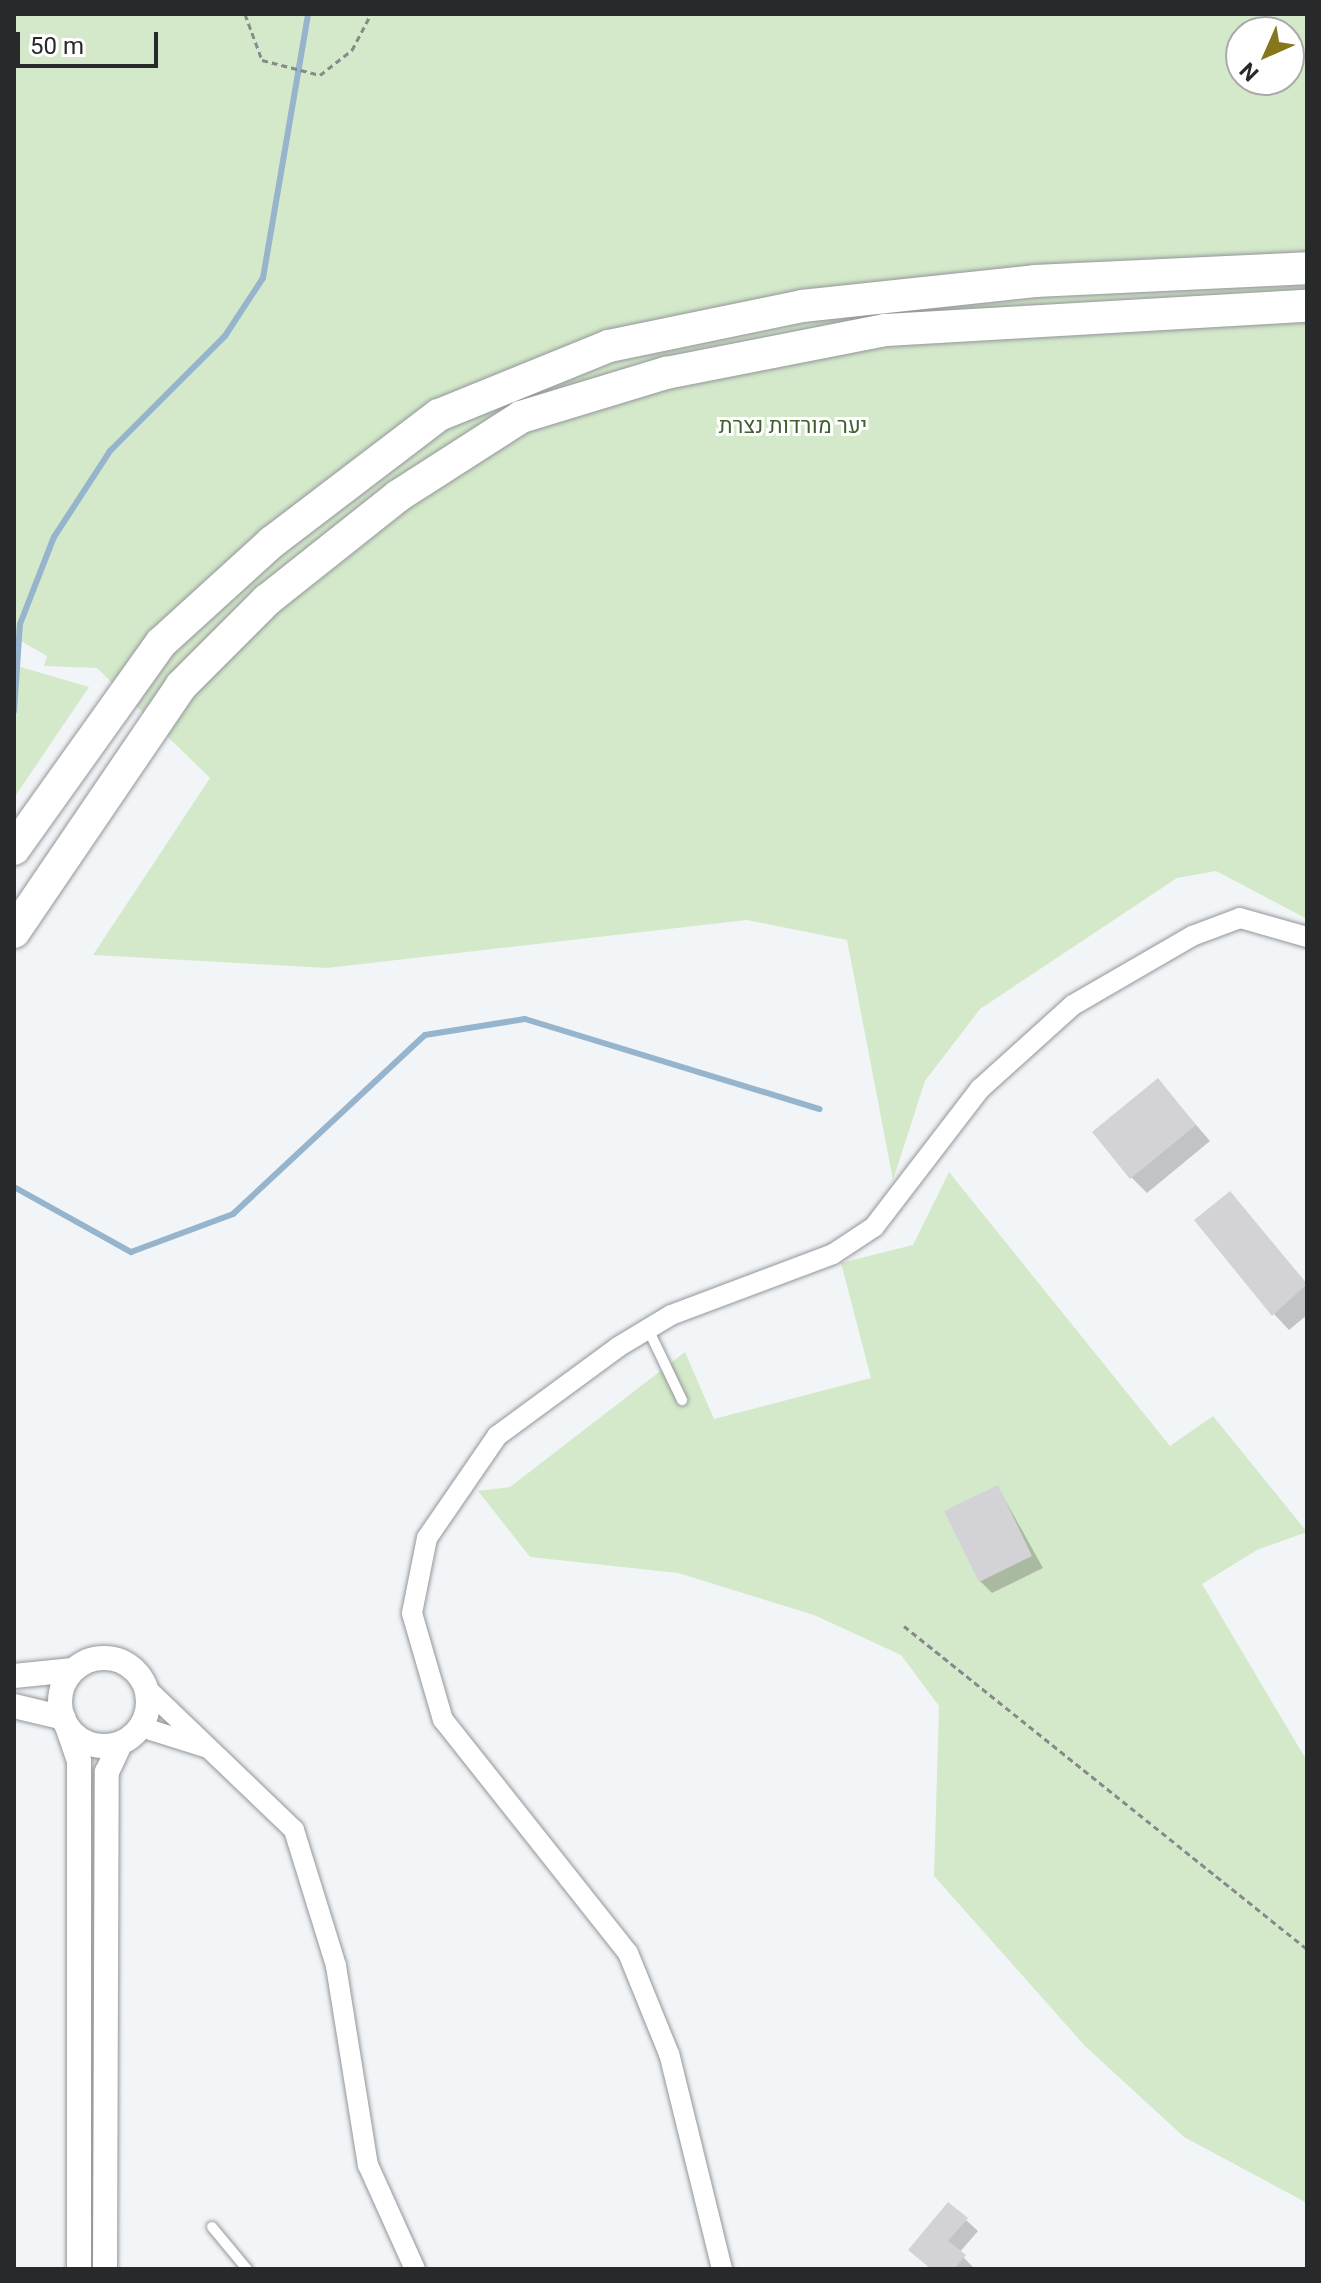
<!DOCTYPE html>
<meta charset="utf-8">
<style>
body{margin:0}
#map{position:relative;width:1321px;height:2283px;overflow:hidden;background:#f2f5f8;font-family:Roboto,Heebo,sans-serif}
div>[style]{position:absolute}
.green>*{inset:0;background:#d4e9ca}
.shadow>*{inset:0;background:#0003}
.stream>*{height:6px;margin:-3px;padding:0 3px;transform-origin:3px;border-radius:3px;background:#97b4cd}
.building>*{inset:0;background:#d3d3d7}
.path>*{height:3px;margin-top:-1.5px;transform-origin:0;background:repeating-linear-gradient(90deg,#87898b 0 6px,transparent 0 10px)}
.roads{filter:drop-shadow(0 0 2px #939699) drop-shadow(0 0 2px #939699)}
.service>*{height:10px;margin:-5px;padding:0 5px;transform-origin:5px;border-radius:5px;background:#fff}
.minor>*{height:20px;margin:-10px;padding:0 10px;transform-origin:10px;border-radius:10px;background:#fff}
.tertiary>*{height:24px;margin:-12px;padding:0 12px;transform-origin:12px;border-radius:12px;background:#fff}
.tertiary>.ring{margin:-12px;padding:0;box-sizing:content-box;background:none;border:24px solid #fff;border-radius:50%}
.trunk>*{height:32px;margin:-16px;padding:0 16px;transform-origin:16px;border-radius:16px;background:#fff}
span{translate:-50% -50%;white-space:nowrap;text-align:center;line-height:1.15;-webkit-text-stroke:6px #fff;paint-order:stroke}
.park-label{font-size:22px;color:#415f32}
.frame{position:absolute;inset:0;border:16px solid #28292a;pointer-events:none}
.north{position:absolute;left:1225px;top:16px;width:80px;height:80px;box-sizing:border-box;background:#fff;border:2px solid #a9a9aa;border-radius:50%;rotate:225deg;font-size:22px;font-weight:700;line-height:32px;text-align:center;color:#28292a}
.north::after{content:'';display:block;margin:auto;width:28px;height:36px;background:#87771b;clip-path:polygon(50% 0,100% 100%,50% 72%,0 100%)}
.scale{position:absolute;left:16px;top:32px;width:142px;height:36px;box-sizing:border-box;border:4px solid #28292a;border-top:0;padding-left:10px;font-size:24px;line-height:28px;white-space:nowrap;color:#28292a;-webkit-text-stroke:6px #fff;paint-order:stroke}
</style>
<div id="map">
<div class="green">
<i style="clip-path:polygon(evenodd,14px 14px,1307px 14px,1307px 919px,1216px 871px,1177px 878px,980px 1009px,925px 1081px,893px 1180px,847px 940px,747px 920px,327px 968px,93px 955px,210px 778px,97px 668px,44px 666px,47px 656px,14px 637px,14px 14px,1241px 32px,1289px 32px,1289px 80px,1241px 80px,1241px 32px)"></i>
<i style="clip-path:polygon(14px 665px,89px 687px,14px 798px)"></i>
<i style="clip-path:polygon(949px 1172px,1170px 1446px,1213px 1416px,1307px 1532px,1257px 1550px,1202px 1584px,1307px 1761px,1307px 2203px,1184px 2137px,1085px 2046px,934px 1876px,939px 1706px,901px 1655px,814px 1615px,678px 1573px,530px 1557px,478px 1491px,510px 1487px,685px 1352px,714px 1419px,871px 1378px,841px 1263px,913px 1245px)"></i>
</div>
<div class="shadow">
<i style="clip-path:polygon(1158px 1081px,1210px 1141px,1147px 1193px,1131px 1177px)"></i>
<i style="clip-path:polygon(1230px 1193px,1307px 1284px,1307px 1315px,1289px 1330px,1274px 1314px)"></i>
<i style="clip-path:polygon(998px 1487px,1043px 1568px,992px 1593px,980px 1581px)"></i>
<i style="clip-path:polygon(966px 2220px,978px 2231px,959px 2253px,975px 2269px,931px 2269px,922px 2261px)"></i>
</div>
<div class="stream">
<i style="left:14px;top:711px;width:87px;rotate:-86.1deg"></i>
<i style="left:20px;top:624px;width:93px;rotate:-68.7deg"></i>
<i style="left:54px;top:537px;width:103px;rotate:-56.9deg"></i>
<i style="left:110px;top:451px;width:163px;rotate:-45deg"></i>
<i style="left:225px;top:336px;width:69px;rotate:-56.8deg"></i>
<i style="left:263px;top:278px;width:268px;rotate:-80.3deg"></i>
<i style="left:14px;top:1187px;width:134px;rotate:29.1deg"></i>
<i style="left:131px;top:1252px;width:109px;rotate:-20.4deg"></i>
<i style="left:233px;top:1214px;width:262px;rotate:-43deg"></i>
<i style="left:425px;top:1035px;width:101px;rotate:-9.1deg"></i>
<i style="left:525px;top:1019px;width:308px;rotate:17deg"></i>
</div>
<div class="building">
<i style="clip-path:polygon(1158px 1078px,1196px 1125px,1130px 1179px,1092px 1132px)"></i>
<i style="clip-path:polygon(1230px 1191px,1307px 1284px,1272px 1316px,1194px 1220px)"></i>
<i style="clip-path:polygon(998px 1485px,1032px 1556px,979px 1582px,944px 1511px)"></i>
<i style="clip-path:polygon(948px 2202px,968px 2218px,948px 2241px,966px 2255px,954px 2269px,931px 2269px,908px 2250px)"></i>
</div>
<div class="path">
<i style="left:245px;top:14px;width:49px;rotate:69.7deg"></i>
<i style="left:262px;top:60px;width:60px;rotate:14.5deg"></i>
<i style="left:320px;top:75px;width:41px;rotate:-38deg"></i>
<i style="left:352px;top:50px;width:41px;rotate:-62.2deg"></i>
<i style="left:904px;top:1626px;width:516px;rotate:38.71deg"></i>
</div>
<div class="roads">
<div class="service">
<i style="left:648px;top:1329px;width:79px;rotate:64.4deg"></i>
<i style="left:212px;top:2227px;width:55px;rotate:50.2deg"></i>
</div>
<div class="minor">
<i style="left:146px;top:1688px;width:205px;rotate:43.8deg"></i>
<i style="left:294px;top:1830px;width:142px;rotate:72.8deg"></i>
<i style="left:336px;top:1966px;width:202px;rotate:80.9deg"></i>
<i style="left:368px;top:2165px;width:114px;rotate:65.7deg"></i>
<i style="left:141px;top:1727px;width:70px;rotate:17.4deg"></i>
<i style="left:722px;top:2269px;width:221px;rotate:-103.8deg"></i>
<i style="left:669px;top:2054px;width:109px;rotate:-112.1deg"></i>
<i style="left:628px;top:1953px;width:298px;rotate:-128.4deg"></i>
<i style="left:443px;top:1720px;width:111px;rotate:-106.2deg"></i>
<i style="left:412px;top:1613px;width:76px;rotate:-78.7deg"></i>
<i style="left:427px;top:1538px;width:124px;rotate:-55.5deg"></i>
<i style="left:497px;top:1436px;width:150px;rotate:-36.3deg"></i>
<i style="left:618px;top:1347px;width:62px;rotate:-31.1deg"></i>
<i style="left:671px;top:1315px;width:173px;rotate:-20.6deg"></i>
<i style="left:833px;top:1254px;width:49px;rotate:-33.4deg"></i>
<i style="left:874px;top:1227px;width:174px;rotate:-52.5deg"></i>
<i style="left:980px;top:1089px;width:125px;rotate:-42.1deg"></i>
<i style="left:1073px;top:1005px;width:138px;rotate:-30.1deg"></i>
<i style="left:1192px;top:936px;width:51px;rotate:-20.6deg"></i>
<i style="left:1240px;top:918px;width:70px;rotate:15.8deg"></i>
</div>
<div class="tertiary">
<i class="ring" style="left:60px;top:1658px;width:64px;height:64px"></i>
<i style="left:14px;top:1676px;width:59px;rotate:-5.8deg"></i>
<i style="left:14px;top:1706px;width:51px;rotate:13.5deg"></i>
<i style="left:67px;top:1726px;width:36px;rotate:71deg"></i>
<i style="left:79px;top:1760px;width:509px;rotate:90deg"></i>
<i style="left:105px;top:2269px;width:497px;rotate:-89.8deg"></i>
<i style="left:107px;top:1772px;width:31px;rotate:-65deg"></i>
</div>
<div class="trunk">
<i style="left:14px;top:849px;width:253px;rotate:-54.5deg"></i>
<i style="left:161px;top:643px;width:150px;rotate:-42.3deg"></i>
<i style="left:272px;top:542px;width:210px;rotate:-37.3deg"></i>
<i style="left:439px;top:415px;width:183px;rotate:-22.1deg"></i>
<i style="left:609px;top:346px;width:197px;rotate:-11.7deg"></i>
<i style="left:802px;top:306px;width:234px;rotate:-6.1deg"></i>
<i style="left:1035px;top:281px;width:272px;rotate:-2.7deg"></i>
<i style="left:14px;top:932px;width:297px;rotate:-55.8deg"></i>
<i style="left:181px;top:686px;width:122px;rotate:-45deg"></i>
<i style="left:267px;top:600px;width:167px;rotate:-38.4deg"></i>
<i style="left:398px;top:496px;width:146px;rotate:-32.7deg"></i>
<i style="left:521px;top:417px;width:152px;rotate:-16.9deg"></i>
<i style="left:666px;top:373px;width:223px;rotate:-11.1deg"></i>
<i style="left:885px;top:330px;width:423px;rotate:-3.3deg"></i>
</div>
</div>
<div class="park-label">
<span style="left:793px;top:426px">יער מורדות נצרת</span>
</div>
<div class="frame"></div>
<div class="north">N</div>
<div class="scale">50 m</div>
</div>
